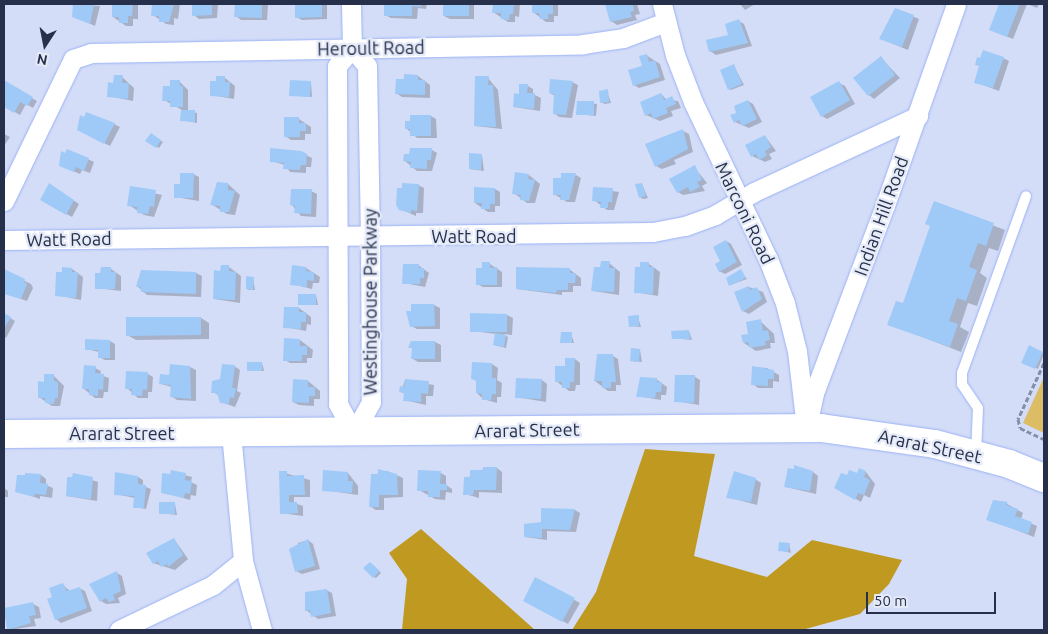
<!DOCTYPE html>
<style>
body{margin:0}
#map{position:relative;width:1048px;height:634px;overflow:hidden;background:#d3ddf8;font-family:Ubuntu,sans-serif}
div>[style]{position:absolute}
.green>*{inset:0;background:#dcbc65}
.forest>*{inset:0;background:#bf9920}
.shadow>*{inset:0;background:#0003}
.building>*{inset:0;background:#9fcaf7}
.path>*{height:3px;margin-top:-1.5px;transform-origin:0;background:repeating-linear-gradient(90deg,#858ea9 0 5px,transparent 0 7.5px)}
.roads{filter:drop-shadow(0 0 1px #9bb2f4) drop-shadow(0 0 1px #9bb2f4)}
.service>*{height:10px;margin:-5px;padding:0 5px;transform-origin:5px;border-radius:5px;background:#fff}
.minor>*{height:19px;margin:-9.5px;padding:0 9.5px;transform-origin:9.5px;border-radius:9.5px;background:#fff}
.secondary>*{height:28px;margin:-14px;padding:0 14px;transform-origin:14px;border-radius:14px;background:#fff}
span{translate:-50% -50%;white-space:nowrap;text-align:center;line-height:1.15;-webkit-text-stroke:4.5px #e5eaf8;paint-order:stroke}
.street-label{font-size:18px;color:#27304a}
.frame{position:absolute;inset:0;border:5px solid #27304a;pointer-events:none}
.north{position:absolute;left:20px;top:20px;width:50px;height:50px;-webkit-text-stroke:4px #e5eaf8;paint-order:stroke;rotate:191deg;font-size:14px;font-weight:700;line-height:20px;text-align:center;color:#27304a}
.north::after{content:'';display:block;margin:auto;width:18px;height:22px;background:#27304a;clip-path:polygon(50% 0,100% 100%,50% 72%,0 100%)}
.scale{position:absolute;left:866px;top:592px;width:130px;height:22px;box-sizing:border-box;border:2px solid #27304a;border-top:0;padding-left:6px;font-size:15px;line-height:18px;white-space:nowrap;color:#27304a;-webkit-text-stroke:4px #e5eaf8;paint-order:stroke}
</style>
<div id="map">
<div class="green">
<i style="clip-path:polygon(1044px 377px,1044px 433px,1023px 423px)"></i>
</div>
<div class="forest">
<i style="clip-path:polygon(645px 449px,715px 454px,694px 556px,767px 577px,812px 540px,902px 560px,889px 584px,860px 614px,802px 630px,572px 630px,596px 592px)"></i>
<i style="clip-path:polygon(421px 529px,535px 630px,402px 630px,407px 579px,389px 553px)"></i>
</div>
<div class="shadow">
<i style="clip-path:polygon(74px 4px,100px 6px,95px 26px,73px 16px)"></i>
<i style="clip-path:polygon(115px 4px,138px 4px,138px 19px,133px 19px,133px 26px,126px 26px,113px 17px)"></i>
<i style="clip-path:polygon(154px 4px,180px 4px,178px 19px,174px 18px,174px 25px,166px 24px,153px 15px)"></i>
<i style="clip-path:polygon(193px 4px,218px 4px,217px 18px,199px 19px,194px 15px)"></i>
<i style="clip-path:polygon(236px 4px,268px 4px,267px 20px,241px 20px,236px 16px)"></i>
<i style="clip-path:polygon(296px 4px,327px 4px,327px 19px,302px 20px,296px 17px)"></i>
<i style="clip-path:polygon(385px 4px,427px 4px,426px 9px,418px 8px,417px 19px,391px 18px,385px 15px)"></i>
<i style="clip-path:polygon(444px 4px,474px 4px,474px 19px,450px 19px,444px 16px)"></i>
<i style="clip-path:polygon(494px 4px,520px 4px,519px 17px,515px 16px,515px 22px,508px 22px,493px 12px)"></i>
<i style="clip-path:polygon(533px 4px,558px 4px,558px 16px,554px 16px,554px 22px,546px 22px,533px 12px)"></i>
<i style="clip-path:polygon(606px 4px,637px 4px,640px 14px,635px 15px,637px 20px,617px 25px,611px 21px)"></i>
<i style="clip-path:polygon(740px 4px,755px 4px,745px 10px)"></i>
<i style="clip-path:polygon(1000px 4px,1039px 4px,1037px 8px,1027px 4px,1013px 39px,990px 30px)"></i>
<i style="clip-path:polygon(896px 9px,919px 19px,908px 50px,886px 41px)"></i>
<i style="clip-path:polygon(739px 21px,744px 24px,752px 46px,716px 55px,710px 51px,729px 35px)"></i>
<i style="clip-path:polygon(646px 55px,660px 64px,665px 80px,639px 88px,634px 85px)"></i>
<i style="clip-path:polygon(881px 58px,900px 78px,874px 99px,869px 95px)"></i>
<i style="clip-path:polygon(1003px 58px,1009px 61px,999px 91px,975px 82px)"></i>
<i style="clip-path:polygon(734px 66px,744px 85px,731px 90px,729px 89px)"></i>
<i style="clip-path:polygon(405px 76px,418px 76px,430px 85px,430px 98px,402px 97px,396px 93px)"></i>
<i style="clip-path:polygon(122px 77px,134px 88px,133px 101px,108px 96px)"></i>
<i style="clip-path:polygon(225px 78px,235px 86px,234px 99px,211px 95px,217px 83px)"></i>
<i style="clip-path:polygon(488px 78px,498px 90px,502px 129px,475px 126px)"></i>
<i style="clip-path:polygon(179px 81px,188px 90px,188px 111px,197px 113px,197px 123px,182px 120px,182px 110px,164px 100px,171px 87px)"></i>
<i style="clip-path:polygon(4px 82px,37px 101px,33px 108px,26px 104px,20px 115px,4px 106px)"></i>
<i style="clip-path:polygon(311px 82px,312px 97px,290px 95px)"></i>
<i style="clip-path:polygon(572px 82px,578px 85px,572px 118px,559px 117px,554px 113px,555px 96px,550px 93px)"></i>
<i style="clip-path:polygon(839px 83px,845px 86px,855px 104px,827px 119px,822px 116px)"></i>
<i style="clip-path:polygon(528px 86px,533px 89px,533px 94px,541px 98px,540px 111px,514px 107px)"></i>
<i style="clip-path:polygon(607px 91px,611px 103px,604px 104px,602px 102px)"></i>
<i style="clip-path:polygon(661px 94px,667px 100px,678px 101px,681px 108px,671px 111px,673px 116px,660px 121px,646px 115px)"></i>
<i style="clip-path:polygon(748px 101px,753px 104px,762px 122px,749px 128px,735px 122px)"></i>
<i style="clip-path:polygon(578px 102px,597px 104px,596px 116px,578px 114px)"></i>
<i style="clip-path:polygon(431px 116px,436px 119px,437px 138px,417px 138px,406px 128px,412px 122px)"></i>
<i style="clip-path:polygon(299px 119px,311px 127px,311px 134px,305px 134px,305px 140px,291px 140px,285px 136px)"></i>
<i style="clip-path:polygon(114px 124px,120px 127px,110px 146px,84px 133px)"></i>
<i style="clip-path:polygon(683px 131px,689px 134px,693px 152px,674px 160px,676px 164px,662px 169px,656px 166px)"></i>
<i style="clip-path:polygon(4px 134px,10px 137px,4px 146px)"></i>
<i style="clip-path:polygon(151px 135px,163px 142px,159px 148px,147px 140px)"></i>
<i style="clip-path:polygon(765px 136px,776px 151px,769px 154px,772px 159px,765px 162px,752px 156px)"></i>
<i style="clip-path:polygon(68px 150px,94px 162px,90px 173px,82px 170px,80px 174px,66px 168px,60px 158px)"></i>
<i style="clip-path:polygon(432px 150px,437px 153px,432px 171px,417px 171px,405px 161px)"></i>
<i style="clip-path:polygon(306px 155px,312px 158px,311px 167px,306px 167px,306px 173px,290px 172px,285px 165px,271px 161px)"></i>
<i style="clip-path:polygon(482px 155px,484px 171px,470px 169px)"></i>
<i style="clip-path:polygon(694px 167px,707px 183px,702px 186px,705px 191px,683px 195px,678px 192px)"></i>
<i style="clip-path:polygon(193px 174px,199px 177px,199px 201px,175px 197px)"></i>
<i style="clip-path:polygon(529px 175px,540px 184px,535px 203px,527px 203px,514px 193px)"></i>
<i style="clip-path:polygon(576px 175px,581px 178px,575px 202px,567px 202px,554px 194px)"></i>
<i style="clip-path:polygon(228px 184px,240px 195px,235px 215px,227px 214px,211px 204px)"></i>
<i style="clip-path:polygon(642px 184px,648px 198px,643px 199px,640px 197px)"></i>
<i style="clip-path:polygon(418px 185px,424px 188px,423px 213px,416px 213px,416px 216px,400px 209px,403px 190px)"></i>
<i style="clip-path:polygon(55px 188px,79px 204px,72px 217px,41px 200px)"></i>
<i style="clip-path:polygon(131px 188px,162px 195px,154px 217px,144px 215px,129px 205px)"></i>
<i style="clip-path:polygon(594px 188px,619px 192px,614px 210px,607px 210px,594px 200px)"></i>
<i style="clip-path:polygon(495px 189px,500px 192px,500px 206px,495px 206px,495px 212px,488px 212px,475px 203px)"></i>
<i style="clip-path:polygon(311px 191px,317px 194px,316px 217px,301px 216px,292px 205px)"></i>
<i style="clip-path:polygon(935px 203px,1005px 230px,998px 251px,989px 248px,980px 273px,987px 278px,977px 306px,968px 303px,960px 327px,969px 332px,961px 352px,889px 324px,903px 305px,931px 226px)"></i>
<i style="clip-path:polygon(726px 241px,731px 244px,742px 265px,725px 274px,719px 271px)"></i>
<i style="clip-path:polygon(609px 263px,620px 272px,619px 295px,593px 291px,601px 269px)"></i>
<i style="clip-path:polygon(490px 264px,502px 272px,502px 287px,483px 287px,477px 284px)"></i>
<i style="clip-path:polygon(649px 264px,660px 272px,658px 296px,635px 292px)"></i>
<i style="clip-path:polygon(418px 265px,429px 273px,425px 287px,404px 283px)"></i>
<i style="clip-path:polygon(229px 267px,241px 276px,240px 303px,214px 299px)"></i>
<i style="clip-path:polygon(306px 268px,320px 277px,319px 283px,313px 283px,312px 289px,292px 284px)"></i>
<i style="clip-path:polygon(72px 269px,83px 277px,81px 300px,56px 295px,63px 274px)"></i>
<i style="clip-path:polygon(111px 269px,121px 276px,121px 291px,96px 288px,102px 274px)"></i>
<i style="clip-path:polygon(569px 269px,581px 278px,581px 286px,573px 286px,573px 292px,562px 292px,562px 295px,517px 289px)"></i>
<i style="clip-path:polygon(4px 271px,31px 284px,33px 288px,27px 301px,4px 293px)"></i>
<i style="clip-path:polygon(741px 271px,747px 279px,730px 285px)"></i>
<i style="clip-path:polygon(196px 273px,202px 276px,201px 297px,147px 295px,137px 286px,138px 279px)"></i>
<i style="clip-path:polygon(253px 278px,255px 290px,249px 290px,247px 289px)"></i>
<i style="clip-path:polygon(749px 287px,763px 292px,767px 302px,749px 314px,743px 311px)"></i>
<i style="clip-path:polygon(316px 295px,318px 305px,299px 304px)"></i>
<i style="clip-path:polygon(434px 305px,440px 308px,440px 329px,417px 329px,411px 326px,412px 306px)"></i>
<i style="clip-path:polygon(285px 308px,299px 308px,311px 317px,311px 325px,307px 324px,306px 331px,285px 327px)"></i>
<i style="clip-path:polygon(4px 314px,15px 321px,6px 338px,4px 336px)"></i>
<i style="clip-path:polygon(472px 314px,507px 315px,513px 318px,512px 335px,503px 334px,508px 337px,506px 348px,494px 345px,496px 334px,472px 331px)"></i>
<i style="clip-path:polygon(638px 317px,641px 327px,630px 326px)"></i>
<i style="clip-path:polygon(201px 318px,209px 323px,209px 339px,136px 340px,127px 335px)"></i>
<i style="clip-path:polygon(760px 321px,774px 334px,775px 343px,770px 343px,771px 348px,756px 351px,744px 343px)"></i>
<i style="clip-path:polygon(689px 331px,692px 340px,673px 338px,672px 332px)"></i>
<i style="clip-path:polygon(571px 333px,574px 343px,562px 342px)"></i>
<i style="clip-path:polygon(300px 340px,313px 350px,312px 358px,307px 358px,307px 363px,290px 363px,285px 360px)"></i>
<i style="clip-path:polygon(110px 341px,115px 344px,115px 360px,105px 360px,99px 357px,99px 352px,86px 349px)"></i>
<i style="clip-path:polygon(412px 342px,435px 342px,441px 345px,441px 362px,418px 362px,413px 359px,413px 349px,410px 347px)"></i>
<i style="clip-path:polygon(1029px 347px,1044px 354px,1038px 369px,1025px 363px)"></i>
<i style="clip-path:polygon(640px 350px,642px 362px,631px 361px)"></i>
<i style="clip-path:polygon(613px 356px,618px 359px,621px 385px,616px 385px,616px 391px,608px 391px,595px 381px)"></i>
<i style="clip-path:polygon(575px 359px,580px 363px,580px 385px,576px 385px,575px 391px,569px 391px,556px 381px)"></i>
<i style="clip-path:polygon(262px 363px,264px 371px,248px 370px)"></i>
<i style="clip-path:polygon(492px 364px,498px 368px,497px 380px,502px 383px,501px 397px,497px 397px,497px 403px,483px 399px,477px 393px,478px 382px,473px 379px)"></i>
<i style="clip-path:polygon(234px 366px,240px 370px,237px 391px,241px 393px,235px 407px,221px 402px,219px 395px,212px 392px)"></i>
<i style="clip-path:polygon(190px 367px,196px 370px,196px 401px,177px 400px,171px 396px,172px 387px,161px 384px)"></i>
<i style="clip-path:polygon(753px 367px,767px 368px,779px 375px,779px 382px,773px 381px,773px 388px,758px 388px,753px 384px)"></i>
<i style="clip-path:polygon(95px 368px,101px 371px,100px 375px,109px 378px,108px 392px,104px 392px,103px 398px,95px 398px,83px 388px)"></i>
<i style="clip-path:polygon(148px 374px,153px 377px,152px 392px,148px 392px,148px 398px,138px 398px,127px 388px)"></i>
<i style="clip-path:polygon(53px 375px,64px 386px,60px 406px,52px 406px,39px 397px,45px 383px)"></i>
<i style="clip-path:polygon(695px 377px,700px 380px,699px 405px,675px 401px)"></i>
<i style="clip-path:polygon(656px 379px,667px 387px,666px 395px,661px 395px,661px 400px,637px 396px)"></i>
<i style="clip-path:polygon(405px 380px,434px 385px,433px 396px,426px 396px,426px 405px,404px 400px,405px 394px,401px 392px)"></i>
<i style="clip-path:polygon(542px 380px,547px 384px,546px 402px,516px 397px)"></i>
<i style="clip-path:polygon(308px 381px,320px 391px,320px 399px,314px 399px,314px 406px,299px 405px,293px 402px)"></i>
<i style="clip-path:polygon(497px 468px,502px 472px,502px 493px,479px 492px,479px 498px,465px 494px,471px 471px)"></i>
<i style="clip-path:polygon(387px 471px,403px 478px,403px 497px,384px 498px,384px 510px,376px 510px,371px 507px,373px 475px)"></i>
<i style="clip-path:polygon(172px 472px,192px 477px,191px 482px,197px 485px,196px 496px,191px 495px,190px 500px,163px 492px)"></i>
<i style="clip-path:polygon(281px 472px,310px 480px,310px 497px,294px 497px,294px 503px,303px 506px,303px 516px,281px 513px)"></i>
<i style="clip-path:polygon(813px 472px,818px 476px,816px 494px,786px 487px)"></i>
<i style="clip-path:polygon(866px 472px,875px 484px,870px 498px,864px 495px,861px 502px,836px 487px,848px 477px)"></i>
<i style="clip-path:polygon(348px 473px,358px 486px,358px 495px,323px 490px)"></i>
<i style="clip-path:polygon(441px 473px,446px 476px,446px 485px,452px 489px,452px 493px,446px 492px,445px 500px,435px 499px,419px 490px)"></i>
<i style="clip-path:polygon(74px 474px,98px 482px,97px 501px,67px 496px)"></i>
<i style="clip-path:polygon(41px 475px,46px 479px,46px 485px,53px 488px,52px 498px,40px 496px,40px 499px,17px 491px)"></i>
<i style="clip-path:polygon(138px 477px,143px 480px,143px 486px,151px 489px,146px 509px,134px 507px,135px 498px,115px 494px)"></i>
<i style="clip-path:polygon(755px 479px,761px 483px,757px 505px,727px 497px)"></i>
<i style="clip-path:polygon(4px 488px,8px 491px,8px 497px,4px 497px)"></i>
<i style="clip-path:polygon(1002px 501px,1023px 513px,1021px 519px,1037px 526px,1034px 537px,988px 519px)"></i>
<i style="clip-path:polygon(175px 504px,177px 515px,160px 513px)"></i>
<i style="clip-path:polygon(543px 509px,575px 510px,580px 513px,576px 532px,547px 531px,547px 540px,525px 537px,542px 523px)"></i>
<i style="clip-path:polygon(174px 539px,188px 559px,175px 570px,153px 563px)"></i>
<i style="clip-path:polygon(308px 540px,313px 544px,320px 569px,302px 574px,296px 571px,298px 543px)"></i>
<i style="clip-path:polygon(789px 544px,791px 553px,779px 550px)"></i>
<i style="clip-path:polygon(373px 565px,381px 573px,376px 578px,374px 577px)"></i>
<i style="clip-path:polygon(117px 573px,122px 576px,126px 594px,118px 598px,120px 603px,106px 604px,101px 601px)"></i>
<i style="clip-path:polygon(536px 579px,580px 603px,568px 624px,524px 600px)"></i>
<i style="clip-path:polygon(63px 585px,70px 591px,79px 588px,85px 591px,92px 611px,61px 623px,56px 619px,53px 597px)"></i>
<i style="clip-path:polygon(326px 590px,332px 593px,336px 616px,318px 619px,306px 610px,305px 604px)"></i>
<i style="clip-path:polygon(33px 604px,39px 607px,41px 618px,34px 619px,36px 626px,8px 630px,4px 609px)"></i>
</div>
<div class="building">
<i style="clip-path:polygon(73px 4px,94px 4px,90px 24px,72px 17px)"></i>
<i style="clip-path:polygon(112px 4px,133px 4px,132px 16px,128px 16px,128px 23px,119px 23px,119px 17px,112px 17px)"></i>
<i style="clip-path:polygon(152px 4px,174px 4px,169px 22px,159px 22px,159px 16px,151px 16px)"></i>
<i style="clip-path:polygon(192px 4px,212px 4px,212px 15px,192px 16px)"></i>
<i style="clip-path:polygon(235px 4px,262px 4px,262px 18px,234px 17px)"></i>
<i style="clip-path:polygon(295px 4px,322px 4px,322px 17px,295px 18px)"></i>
<i style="clip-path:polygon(384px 4px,421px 4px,421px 7px,412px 6px,412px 16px,384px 16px)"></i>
<i style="clip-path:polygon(443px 4px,469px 4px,469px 16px,443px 16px)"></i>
<i style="clip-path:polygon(493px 4px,514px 4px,513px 14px,510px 14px,509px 20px,501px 19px,501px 13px,492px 13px)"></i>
<i style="clip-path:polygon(532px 4px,553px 4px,553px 14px,548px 14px,548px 19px,540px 19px,539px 13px,532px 13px)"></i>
<i style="clip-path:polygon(605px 4px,633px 4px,634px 11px,630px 12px,632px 17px,610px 22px)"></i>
<i style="clip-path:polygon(999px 4px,1020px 4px,1007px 37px,989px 30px)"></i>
<i style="clip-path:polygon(895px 8px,914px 15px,902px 47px,879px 39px)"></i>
<i style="clip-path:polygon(739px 19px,748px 43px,709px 52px,706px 40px,728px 35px,725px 24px)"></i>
<i style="clip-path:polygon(983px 50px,1004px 57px,993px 88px,974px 83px,979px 66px,975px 65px,977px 57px,980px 58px)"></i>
<i style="clip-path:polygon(647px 54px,649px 62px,655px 60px,660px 77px,633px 86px,628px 70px,642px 66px,639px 56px)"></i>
<i style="clip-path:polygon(881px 56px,895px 75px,868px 96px,853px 78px)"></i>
<i style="clip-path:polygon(734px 64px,742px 84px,728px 90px,720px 70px)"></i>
<i style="clip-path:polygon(404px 74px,418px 75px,418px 80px,425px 80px,425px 95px,395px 94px,396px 79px,404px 79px)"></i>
<i style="clip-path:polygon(114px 75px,123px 75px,122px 83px,129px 83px,128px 99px,107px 97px,108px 82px,113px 83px)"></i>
<i style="clip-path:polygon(216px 76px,225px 76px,225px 82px,230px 82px,229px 97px,210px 96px,210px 81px,216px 81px)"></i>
<i style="clip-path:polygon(475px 76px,489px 76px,488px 85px,493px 85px,496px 127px,474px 126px)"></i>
<i style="clip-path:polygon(550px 79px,573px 81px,566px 115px,553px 114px,554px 94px,549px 93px)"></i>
<i style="clip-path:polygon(4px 80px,33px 97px,27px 106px,20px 102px,14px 113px,4px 107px)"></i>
<i style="clip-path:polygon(170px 80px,180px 80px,180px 86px,183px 86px,183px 107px,170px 107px,170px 101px,162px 101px,163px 86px,170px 86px)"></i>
<i style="clip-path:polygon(290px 80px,311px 81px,310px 97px,289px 96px)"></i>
<i style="clip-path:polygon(839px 81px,850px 100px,821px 117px,810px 97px)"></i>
<i style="clip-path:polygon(519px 84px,528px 84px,527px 93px,535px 93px,534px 109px,513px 107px,514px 93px,519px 94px)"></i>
<i style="clip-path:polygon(608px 89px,609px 102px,600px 103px,599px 91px)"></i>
<i style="clip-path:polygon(661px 93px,664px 100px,672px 96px,676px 104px,666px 108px,668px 113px,653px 119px,651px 113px,645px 116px,640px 102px)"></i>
<i style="clip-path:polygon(748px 100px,757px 119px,742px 126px,739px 120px,734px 123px,730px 115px,736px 113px,734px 106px)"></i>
<i style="clip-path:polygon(577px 101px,594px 101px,594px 115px,576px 115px)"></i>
<i style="clip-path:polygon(181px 110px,195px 110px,195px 122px,180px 121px)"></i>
<i style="clip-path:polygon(86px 112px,115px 123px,104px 144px,77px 130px,80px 115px,84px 117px)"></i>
<i style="clip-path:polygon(410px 115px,431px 115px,431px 136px,410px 136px,410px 129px,405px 129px,405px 121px,410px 121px)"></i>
<i style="clip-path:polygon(284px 117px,299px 117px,299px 123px,306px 123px,306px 131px,300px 131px,300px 137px,284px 137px)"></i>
<i style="clip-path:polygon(683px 129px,688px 149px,655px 167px,645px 144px)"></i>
<i style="clip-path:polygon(151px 133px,161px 140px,156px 148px,145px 141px)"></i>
<i style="clip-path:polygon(765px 135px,771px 147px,765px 151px,767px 155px,759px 160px,756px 154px,751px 157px,745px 145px)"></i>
<i style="clip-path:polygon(270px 148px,301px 151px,307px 154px,306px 165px,301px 165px,300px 170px,283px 169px,284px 163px,270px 162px)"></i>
<i style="clip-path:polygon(410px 148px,432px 148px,431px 160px,427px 160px,427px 169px,410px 168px,411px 162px,403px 161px,404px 154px,409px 154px)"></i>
<i style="clip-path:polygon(67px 149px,89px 158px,84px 171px,76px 167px,74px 172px,59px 166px,61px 151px,65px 153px)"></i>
<i style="clip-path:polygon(469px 153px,482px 154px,481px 170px,469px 169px)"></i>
<i style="clip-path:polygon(695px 165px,702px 180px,697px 182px,700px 187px,690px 192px,688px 187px,677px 193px,669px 179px)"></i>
<i style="clip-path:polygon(515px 172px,529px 174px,528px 179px,535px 180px,529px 201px,520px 200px,521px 195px,512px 194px)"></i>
<i style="clip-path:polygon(180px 173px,194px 173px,193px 198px,174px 198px,174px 184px,180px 184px)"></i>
<i style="clip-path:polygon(561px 173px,576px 173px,569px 200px,560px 200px,561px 195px,553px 195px,553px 178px,561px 178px)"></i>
<i style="clip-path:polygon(217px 182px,228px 183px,228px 190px,235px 191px,229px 212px,220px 212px,220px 206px,210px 205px)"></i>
<i style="clip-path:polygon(49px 183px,74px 200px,66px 215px,40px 200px)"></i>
<i style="clip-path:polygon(402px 183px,419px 184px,417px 211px,411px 210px,411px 213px,399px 210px,396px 205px,397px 188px,402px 188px)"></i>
<i style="clip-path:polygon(642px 183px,646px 196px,639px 198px,635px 184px)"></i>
<i style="clip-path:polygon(130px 186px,156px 190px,154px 207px,150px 206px,148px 214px,137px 213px,137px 207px,127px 206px)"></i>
<i style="clip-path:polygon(474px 187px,495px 188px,495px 204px,490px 204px,490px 209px,481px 209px,482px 203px,474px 203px)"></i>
<i style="clip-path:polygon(593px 187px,613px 188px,612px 202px,608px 202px,608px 208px,600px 208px,601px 202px,592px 201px)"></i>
<i style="clip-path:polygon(291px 189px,312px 189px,311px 214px,294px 213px,295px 206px,290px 205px)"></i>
<i style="clip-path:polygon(934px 201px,994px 223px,986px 246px,978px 243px,969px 267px,977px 270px,966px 301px,957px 298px,949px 321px,958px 324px,950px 347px,887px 325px,896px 301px,903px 303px,930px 226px,925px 224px)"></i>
<i style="clip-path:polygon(726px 240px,737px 262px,719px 272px,715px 264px,720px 261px,713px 247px)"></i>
<i style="clip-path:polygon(601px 261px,610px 261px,609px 268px,615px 268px,614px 292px,591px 291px,594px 267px,600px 267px)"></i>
<i style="clip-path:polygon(482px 262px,490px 262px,490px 268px,497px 267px,497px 285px,476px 285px,476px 268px,482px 268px)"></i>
<i style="clip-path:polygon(640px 262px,649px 262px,649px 267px,654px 267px,653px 294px,634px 293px,635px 267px,640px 267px)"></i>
<i style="clip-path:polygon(403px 264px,419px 264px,419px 268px,424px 268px,424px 278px,420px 278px,420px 284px,402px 284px)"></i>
<i style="clip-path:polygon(221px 265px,229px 265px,229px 271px,236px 272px,235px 300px,213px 299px,214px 270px,220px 271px)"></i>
<i style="clip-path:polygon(292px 265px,306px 267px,306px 271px,314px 272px,314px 281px,307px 280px,307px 287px,290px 285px)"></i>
<i style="clip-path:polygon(62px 267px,72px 268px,72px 272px,78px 272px,76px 298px,55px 296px,56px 272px,62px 272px)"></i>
<i style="clip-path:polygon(101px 267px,111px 267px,111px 272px,116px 272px,115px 289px,95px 289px,95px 273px,100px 273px)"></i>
<i style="clip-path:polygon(516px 267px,570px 268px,570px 273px,576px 273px,575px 283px,568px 283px,568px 290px,557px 290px,556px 293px,516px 289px)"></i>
<i style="clip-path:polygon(4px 269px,25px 279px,24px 282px,27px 284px,21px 299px,4px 294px)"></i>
<i style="clip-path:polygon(741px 269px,746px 278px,729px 286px,726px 278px)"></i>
<i style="clip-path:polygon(141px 270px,196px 272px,196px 294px,141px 292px,141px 287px,136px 287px)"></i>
<i style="clip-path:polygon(246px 276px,254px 277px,253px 290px,246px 289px)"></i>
<i style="clip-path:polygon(749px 286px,750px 290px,757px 287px,762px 299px,742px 312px,734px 292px)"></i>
<i style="clip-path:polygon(298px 294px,316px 294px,316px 305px,298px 305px)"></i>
<i style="clip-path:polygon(411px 304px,434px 304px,435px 326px,410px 327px,406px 311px,411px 311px)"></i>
<i style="clip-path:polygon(284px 307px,299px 307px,299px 312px,306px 312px,306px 322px,301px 322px,301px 329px,283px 328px)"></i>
<i style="clip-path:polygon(4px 313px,11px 317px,4px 329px)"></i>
<i style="clip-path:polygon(470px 313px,507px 314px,507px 332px,470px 332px)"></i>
<i style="clip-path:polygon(639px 315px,639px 326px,629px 327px,628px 316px)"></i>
<i style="clip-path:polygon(126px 317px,201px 317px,201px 335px,126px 336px)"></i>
<i style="clip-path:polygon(761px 319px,763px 331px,768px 330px,770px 340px,765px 341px,766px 345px,750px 348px,748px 342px,743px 343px,741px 335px,748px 334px,746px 322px)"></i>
<i style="clip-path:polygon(689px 330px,690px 339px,672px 339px,671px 331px)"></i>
<i style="clip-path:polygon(561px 332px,572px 332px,572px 343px,560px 343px)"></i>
<i style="clip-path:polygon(495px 333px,506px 335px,504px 347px,493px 345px)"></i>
<i style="clip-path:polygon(284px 338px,300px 339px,300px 346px,307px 346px,307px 355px,302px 355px,302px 361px,283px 361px)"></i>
<i style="clip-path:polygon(85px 339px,110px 340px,110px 358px,98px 358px,98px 350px,85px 350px)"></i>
<i style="clip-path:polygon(411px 341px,435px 341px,435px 359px,411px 359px,412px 348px,408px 348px)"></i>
<i style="clip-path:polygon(1029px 345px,1043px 352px,1035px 369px,1021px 363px)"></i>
<i style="clip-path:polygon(631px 348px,640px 349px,639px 362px,630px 361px)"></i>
<i style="clip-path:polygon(597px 354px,613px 354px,616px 382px,611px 382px,611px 388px,602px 388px,602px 381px,594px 381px)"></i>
<i style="clip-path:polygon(565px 358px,575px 358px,574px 382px,570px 382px,570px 388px,562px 388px,562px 382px,555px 382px,555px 366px,565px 366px)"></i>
<i style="clip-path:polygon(247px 362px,262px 362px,262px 371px,247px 371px)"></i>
<i style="clip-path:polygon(472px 362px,492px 363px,492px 378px,496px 378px,496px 394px,492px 394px,491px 400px,482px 400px,482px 394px,476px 393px,476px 380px,471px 379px)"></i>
<i style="clip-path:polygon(170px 364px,190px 366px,191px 399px,170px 397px,171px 385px,159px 384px,160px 374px,169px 375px)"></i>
<i style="clip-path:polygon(222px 364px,235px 365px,232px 388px,236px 388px,234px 398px,230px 397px,229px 404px,220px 403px,217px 393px,211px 393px,212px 381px,220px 379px)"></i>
<i style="clip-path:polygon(84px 365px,96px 366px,95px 373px,104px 374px,103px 390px,98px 389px,98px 396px,89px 395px,89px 389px,82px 389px)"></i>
<i style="clip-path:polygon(752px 366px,774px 370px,774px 379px,768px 379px,768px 386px,751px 385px)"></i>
<i style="clip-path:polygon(126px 371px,148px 372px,147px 390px,143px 389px,142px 396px,131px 395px,132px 389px,125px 389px)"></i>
<i style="clip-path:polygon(44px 374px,54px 374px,54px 381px,58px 382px,58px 398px,55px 398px,54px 404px,45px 403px,45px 398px,38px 398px,38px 381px,44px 382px)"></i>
<i style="clip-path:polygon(675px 375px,695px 375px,694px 403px,674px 402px)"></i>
<i style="clip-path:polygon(640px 377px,657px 378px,657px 382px,662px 382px,661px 392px,656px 392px,655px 398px,636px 397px)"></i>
<i style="clip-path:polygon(516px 378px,542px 379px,541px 399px,515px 398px)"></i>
<i style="clip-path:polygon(293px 379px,308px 380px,308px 387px,315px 387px,315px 396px,309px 396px,309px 403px,292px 402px)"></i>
<i style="clip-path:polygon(405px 379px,429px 381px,428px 394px,421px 393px,421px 402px,403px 401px,404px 393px,399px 392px,400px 386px,404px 387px)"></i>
<i style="clip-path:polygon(794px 465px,813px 471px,810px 491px,784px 487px,788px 468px,794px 469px)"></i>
<i style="clip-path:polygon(483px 467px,497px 467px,496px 490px,474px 490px,473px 495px,463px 495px,464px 477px,470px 477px,470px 470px,483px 470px)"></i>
<i style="clip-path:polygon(859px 468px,866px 471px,864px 477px,870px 480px,864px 495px,858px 493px,855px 500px,834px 488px,841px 473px,847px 475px,849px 470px,857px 473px)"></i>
<i style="clip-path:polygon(378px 469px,397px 474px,398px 495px,379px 495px,379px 507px,369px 507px,371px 474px,378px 474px)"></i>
<i style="clip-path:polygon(171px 470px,186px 473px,185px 480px,192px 481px,190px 494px,185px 493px,184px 498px,161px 493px,162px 473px,170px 474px)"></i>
<i style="clip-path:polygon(323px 470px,348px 472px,348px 481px,353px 481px,352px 493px,322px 491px)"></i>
<i style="clip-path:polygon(418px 470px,441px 471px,440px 484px,447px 484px,447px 490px,440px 490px,440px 497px,428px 497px,428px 491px,417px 491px)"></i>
<i style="clip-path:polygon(279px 471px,287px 471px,287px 476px,304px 475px,305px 495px,289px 495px,289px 502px,297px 502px,298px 513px,280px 514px)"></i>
<i style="clip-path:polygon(734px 471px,756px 478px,751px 502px,726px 498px)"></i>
<i style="clip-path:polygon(115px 472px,138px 476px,138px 484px,146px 485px,144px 508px,133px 508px,134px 496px,114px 495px)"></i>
<i style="clip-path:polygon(25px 473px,41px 474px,40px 483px,48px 484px,46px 495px,35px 494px,34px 497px,15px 492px,17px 475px,25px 475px)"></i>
<i style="clip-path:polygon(73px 473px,93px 477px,91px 499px,66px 496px,67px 477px,72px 477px)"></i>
<i style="clip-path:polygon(993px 500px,1008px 502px,1006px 505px,1018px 509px,1015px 516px,1032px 522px,1028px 534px,986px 520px)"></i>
<i style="clip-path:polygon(159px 502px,175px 502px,175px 514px,159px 514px)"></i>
<i style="clip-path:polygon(541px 508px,575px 509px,570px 530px,542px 529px,542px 538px,524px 537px,524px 524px,541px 522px)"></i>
<i style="clip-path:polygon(174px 538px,183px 555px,168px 567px,167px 564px,161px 567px,158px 561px,153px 564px,146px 553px)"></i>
<i style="clip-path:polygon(308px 539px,315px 566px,295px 572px,289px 549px)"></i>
<i style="clip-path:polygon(779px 542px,790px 543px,788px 552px,778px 551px)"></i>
<i style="clip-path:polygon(370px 562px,380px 571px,373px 578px,363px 568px)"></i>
<i style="clip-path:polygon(117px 571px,121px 591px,113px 595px,115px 600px,109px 602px,106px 598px,100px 602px,89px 584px)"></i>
<i style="clip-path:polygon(535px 577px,575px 598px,562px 622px,523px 601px)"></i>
<i style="clip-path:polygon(63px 583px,67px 591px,80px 587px,87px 608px,55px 620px,47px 599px,52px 597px,49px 588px)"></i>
<i style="clip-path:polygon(327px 589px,331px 613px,311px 617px,310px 610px,305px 611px,305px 592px)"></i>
<i style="clip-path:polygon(33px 602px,36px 615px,29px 616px,31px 623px,7px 630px,4px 608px)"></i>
</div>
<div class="path">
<i style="left:1044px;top:363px;width:62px;rotate:114.9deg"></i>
<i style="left:1018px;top:419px;width:9px;rotate:77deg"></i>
<i style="left:1020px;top:428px;width:26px;rotate:25deg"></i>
</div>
<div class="roads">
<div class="service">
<i style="left:976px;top:454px;width:46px;rotate:-87.5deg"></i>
<i style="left:978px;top:408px;width:29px;rotate:-124deg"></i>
<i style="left:962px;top:384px;width:11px;rotate:-90deg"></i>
<i style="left:962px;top:373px;width:188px;rotate:-70.1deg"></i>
</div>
<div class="minor">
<i style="left:351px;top:4px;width:44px;rotate:88.7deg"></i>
<i style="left:352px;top:48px;width:23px;rotate:130deg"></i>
<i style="left:337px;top:66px;width:338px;rotate:89.8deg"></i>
<i style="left:338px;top:404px;width:33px;rotate:61deg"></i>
<i style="left:662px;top:4px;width:53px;rotate:75.7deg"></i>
<i style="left:675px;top:55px;width:50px;rotate:69deg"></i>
<i style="left:693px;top:102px;width:174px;rotate:64.5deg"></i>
<i style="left:768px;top:259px;width:47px;rotate:68.9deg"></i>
<i style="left:785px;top:303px;width:49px;rotate:76deg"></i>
<i style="left:797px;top:351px;width:78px;rotate:83.3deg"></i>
<i style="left:352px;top:48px;width:23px;rotate:50deg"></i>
<i style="left:367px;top:66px;width:170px;rotate:89deg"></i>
<i style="left:370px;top:236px;width:166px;rotate:89.7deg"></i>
<i style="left:371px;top:402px;width:35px;rotate:119deg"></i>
<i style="left:4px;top:201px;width:158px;rotate:-64.1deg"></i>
<i style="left:73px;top:59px;width:19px;rotate:-18deg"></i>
<i style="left:91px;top:53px;width:492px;rotate:-1deg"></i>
<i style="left:583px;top:44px;width:40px;rotate:-8.5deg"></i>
<i style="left:623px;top:38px;width:46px;rotate:-20.4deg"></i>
<i style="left:4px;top:240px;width:649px;rotate:-0.71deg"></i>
<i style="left:653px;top:232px;width:33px;rotate:-11deg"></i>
<i style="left:685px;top:226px;width:32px;rotate:-20deg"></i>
<i style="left:715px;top:215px;width:45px;rotate:-30.5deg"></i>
<i style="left:754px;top:192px;width:181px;rotate:-24.9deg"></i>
<i style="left:810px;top:412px;width:19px;rotate:-78deg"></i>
<i style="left:814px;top:393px;width:201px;rotate:-69.3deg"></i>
<i style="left:885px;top:205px;width:213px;rotate:-70.5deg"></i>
<i style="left:231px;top:433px;width:129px;rotate:84.6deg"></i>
<i style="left:243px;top:561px;width:72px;rotate:74.6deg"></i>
<i style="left:119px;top:630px;width:104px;rotate:-25.6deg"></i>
<i style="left:213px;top:585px;width:38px;rotate:-39deg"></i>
</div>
<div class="secondary">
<i style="left:4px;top:434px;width:817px;rotate:-0.42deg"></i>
<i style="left:821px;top:428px;width:115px;rotate:8deg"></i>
<i style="left:935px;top:444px;width:77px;rotate:15.1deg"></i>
<i style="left:1009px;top:464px;width:38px;rotate:22deg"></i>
</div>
</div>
<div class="street-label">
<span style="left:371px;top:48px;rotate:-1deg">Heroult Road</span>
<span style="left:745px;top:213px;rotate:64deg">Marconi Road</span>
<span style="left:881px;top:216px;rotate:-70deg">Indian Hill Road</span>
<span style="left:474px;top:236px">Watt Road</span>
<span style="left:69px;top:239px;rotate:-1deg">Watt Road</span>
<span style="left:370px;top:302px;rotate:-90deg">Westinghouse Parkway</span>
<span style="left:527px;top:430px;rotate:-1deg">Ararat Street</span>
<span style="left:122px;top:433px">Ararat Street</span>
<span style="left:930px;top:446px;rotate:12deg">Ararat Street</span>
</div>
<div class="frame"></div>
<div class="north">N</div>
<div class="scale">50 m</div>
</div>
